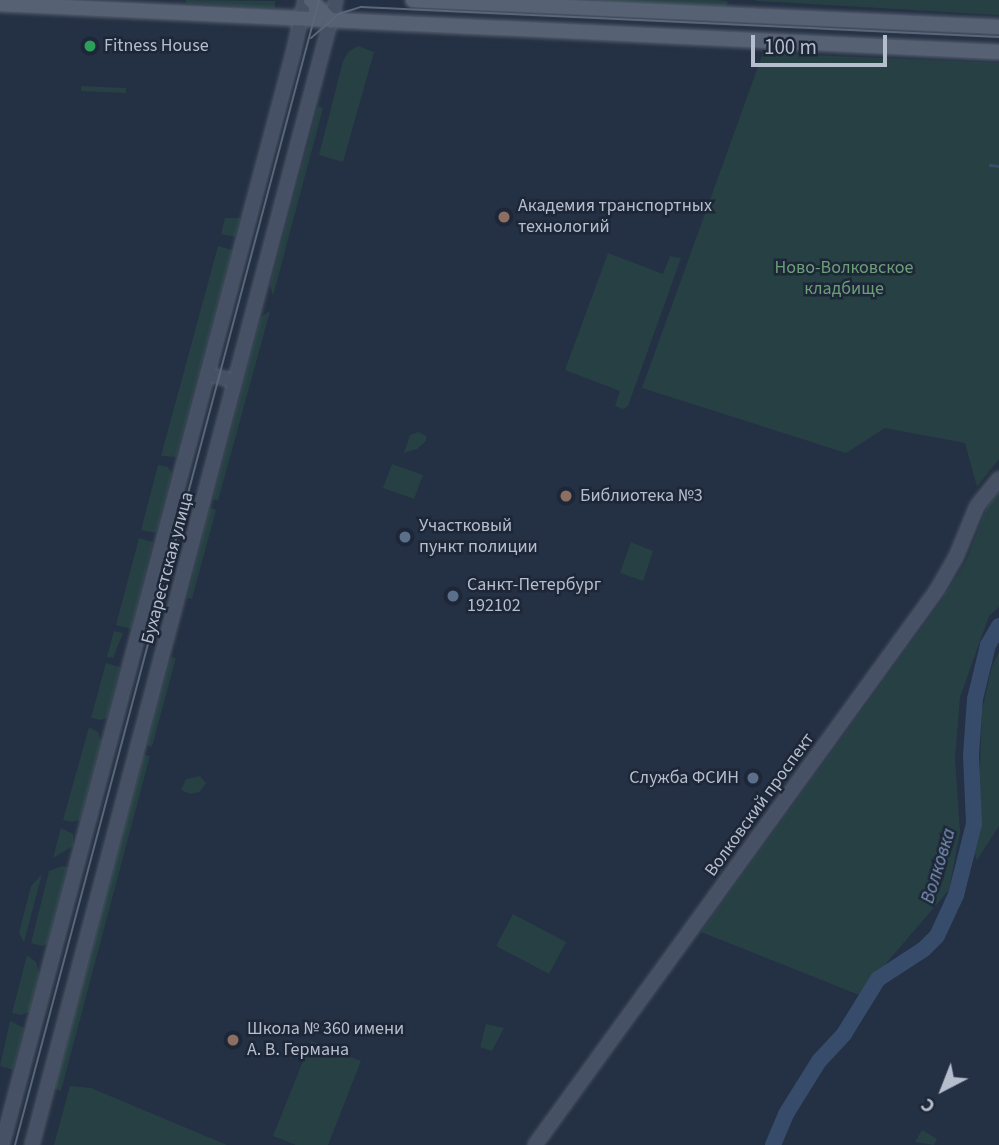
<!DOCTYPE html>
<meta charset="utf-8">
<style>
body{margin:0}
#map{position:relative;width:999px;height:1145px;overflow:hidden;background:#243043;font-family:"Source Sans 3",sans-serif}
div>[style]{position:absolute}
.green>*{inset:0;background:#264044}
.stream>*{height:2.5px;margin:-1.25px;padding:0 1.25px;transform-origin:1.25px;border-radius:1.25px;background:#374b6b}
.river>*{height:16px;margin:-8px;padding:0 8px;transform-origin:8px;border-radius:8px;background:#374b6b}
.roads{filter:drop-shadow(0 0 2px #566070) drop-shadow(0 0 2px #566070)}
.secondary>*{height:12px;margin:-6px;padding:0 6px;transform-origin:6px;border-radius:6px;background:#465166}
.primary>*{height:14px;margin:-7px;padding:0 7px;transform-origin:7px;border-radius:7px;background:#566173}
.tram>*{height:2px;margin:-1px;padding:0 1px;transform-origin:1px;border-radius:1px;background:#5a667a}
.dots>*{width:19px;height:19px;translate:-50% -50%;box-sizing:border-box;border:4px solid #1d2738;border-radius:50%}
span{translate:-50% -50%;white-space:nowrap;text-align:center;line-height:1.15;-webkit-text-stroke:5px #1d2738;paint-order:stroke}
.poi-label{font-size:18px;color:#b5becd}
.left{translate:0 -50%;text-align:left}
.right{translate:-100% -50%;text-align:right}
.park-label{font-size:18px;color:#6b9f78}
.street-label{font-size:18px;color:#b5becd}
.water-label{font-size:19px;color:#7b92b6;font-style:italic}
.north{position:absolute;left:908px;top:1054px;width:70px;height:70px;-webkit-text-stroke:5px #1d2738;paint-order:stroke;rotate:222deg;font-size:19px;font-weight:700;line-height:28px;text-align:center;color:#b5becd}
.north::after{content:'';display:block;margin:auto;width:24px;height:32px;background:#b5becd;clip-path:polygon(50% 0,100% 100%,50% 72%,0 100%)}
.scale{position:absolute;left:751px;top:35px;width:136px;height:32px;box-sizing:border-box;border:4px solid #b5becd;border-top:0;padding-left:9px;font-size:21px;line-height:24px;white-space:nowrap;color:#b5becd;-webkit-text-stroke:5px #1d2738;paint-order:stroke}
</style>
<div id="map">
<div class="green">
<i style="clip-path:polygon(186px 0,275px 1px,275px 8px,186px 3px)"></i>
<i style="clip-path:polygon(583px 0,715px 0,728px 1px,726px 8px)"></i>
<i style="clip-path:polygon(756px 0,999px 0,999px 15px,756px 1px)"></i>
<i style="clip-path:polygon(358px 46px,374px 52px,343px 162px,319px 155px,343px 61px,349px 51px)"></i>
<i style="clip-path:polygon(763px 53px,999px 63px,999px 459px,977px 487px,965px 443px,885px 428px,846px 453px,642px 388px)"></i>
<i style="clip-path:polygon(81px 86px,126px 88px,126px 93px,81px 91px)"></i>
<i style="clip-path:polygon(318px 106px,323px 108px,273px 296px,270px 285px)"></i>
<i style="clip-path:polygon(225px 218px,240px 218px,235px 237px,221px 234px)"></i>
<i style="clip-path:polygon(218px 246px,232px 250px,176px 457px,161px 456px)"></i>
<i style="clip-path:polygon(608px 253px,663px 274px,670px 256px,681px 258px,628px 406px,623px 409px,615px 406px,620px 391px,565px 370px)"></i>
<i style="clip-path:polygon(270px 311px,218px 501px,213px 499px,261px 317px)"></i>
<i style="clip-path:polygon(418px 432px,426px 436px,426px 441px,417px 449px,404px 453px,410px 435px)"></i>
<i style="clip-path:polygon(392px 464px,423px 475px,414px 499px,383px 488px)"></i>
<i style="clip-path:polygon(158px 465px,168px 467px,172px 473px,156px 533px,141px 530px)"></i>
<i style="clip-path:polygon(999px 492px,999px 607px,989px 616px,960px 697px,955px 758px,960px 832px,949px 890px,859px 995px,701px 932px,942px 600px,966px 561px,987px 507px)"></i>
<i style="clip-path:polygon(210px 508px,216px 510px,192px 599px,187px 598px)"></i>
<i style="clip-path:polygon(139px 538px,153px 542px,131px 629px,116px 625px)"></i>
<i style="clip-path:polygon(631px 542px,653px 551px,643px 581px,620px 573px)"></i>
<i style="clip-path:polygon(114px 631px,123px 633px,113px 658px,107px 657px)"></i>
<i style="clip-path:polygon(999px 652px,999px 826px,977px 860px,969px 842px,980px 766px,982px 710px,992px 666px)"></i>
<i style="clip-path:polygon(171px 657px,176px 658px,152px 747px,147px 745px)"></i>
<i style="clip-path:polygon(106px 663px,120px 667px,107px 718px,100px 720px,91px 718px)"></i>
<i style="clip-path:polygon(89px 727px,98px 732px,101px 741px,80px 820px,72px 822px,63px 820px)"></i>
<i style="clip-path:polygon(144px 755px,150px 756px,61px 1091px,55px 1089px)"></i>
<i style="clip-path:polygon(200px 776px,206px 783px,200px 792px,190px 794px,181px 790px,186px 779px)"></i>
<i style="clip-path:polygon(61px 828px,73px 834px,73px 846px,53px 858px)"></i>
<i style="clip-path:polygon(62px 866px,67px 867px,47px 944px,41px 946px,31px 943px,49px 871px)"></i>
<i style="clip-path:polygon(42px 874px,24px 942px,19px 933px,31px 886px)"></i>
<i style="clip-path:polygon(513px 914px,566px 942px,549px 974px,496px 946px)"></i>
<i style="clip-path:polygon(27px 955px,36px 962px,39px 973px,29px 1012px,22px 1015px,12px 1013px)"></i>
<i style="clip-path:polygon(10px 1021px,24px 1028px,13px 1070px,0 1066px)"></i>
<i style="clip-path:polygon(486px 1024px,504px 1028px,492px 1051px,480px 1047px)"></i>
<i style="clip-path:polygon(311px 1041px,361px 1061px,328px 1145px,296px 1145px,273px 1136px)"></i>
<i style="clip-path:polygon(70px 1086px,91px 1088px,227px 1145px,54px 1145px)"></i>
<i style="clip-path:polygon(922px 1130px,937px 1139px,934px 1145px,915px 1142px)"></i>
</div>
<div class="stream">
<i style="left:990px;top:165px;width:9px;rotate:6deg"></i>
</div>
<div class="river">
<i style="left:773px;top:1145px;width:34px;rotate:-67deg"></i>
<i style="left:786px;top:1114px;width:62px;rotate:-58.1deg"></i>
<i style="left:819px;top:1061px;width:37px;rotate:-47deg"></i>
<i style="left:844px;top:1034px;width:65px;rotate:-58.3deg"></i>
<i style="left:878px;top:979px;width:55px;rotate:-33.1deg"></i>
<i style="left:924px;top:949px;width:18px;rotate:-45deg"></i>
<i style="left:937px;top:936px;width:45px;rotate:-65.1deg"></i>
<i style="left:956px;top:895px;width:73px;rotate:-75.8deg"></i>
<i style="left:974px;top:824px;width:69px;rotate:-92.5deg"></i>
<i style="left:971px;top:755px;width:56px;rotate:-85.9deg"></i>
<i style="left:975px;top:699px;width:56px;rotate:-76.5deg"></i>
<i style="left:988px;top:645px;width:22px;rotate:-60deg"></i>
</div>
<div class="roads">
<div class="secondary">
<i style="left:208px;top:374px;width:28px;rotate:15deg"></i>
<i style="left:2px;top:1145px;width:1129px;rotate:-75.07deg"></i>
<i style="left:293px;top:54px;width:55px;rotate:-77.5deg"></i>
<i style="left:32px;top:1145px;width:1185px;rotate:-75.13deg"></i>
<i style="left:535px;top:1145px;width:685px;rotate:-54.08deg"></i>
<i style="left:937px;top:590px;width:38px;rotate:-60deg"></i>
<i style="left:956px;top:557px;width:55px;rotate:-67.6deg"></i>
<i style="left:977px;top:506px;width:35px;rotate:-51deg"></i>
</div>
<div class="primary">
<i style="left:311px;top:0;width:29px;rotate:46deg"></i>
<i style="left:413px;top:0;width:587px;rotate:2.64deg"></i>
<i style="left:0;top:4px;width:1000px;rotate:2.75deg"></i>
</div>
</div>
<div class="tram">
<i style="left:311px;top:38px;width:37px;rotate:-41deg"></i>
<i style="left:339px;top:14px;width:23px;rotate:-18deg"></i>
<i style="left:361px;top:7px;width:639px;rotate:2.69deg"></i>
<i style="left:15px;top:1145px;width:1185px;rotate:-75.13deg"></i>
</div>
<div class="dots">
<i style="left:90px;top:46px;background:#2e9e5b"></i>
<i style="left:504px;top:217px;background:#8d6e63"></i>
<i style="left:566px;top:496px;background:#8d6e63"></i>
<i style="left:405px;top:537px;background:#5c6f8a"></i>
<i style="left:453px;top:596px;background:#5c6f8a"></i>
<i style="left:753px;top:778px;background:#5c6f8a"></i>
<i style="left:233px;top:1040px;background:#8d6e63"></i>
</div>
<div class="poi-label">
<span class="left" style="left:104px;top:46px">Fitness House</span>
<span class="left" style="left:518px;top:217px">Академия транспортных<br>технологий</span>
<span class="left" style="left:580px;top:496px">Библиотека №3</span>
<span class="left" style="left:419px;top:537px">Участковый<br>пункт полиции</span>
<span class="left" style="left:467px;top:596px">Санкт-Петербург<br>192102</span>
<span class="right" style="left:739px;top:778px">Служба ФСИН</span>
<span class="left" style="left:247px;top:1040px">Школа № 360 имени<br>А. В. Германа</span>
</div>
<div class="park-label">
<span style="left:844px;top:279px">Ново-Волковское<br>кладбище</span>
</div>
<div class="street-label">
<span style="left:168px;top:568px;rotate:-75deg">Бухарестская улица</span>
<span style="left:760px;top:805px;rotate:-54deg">Волковский проспект</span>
</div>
<div class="water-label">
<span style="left:939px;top:866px;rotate:-73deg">Волковка</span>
</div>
<div class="north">С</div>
<div class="scale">100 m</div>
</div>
